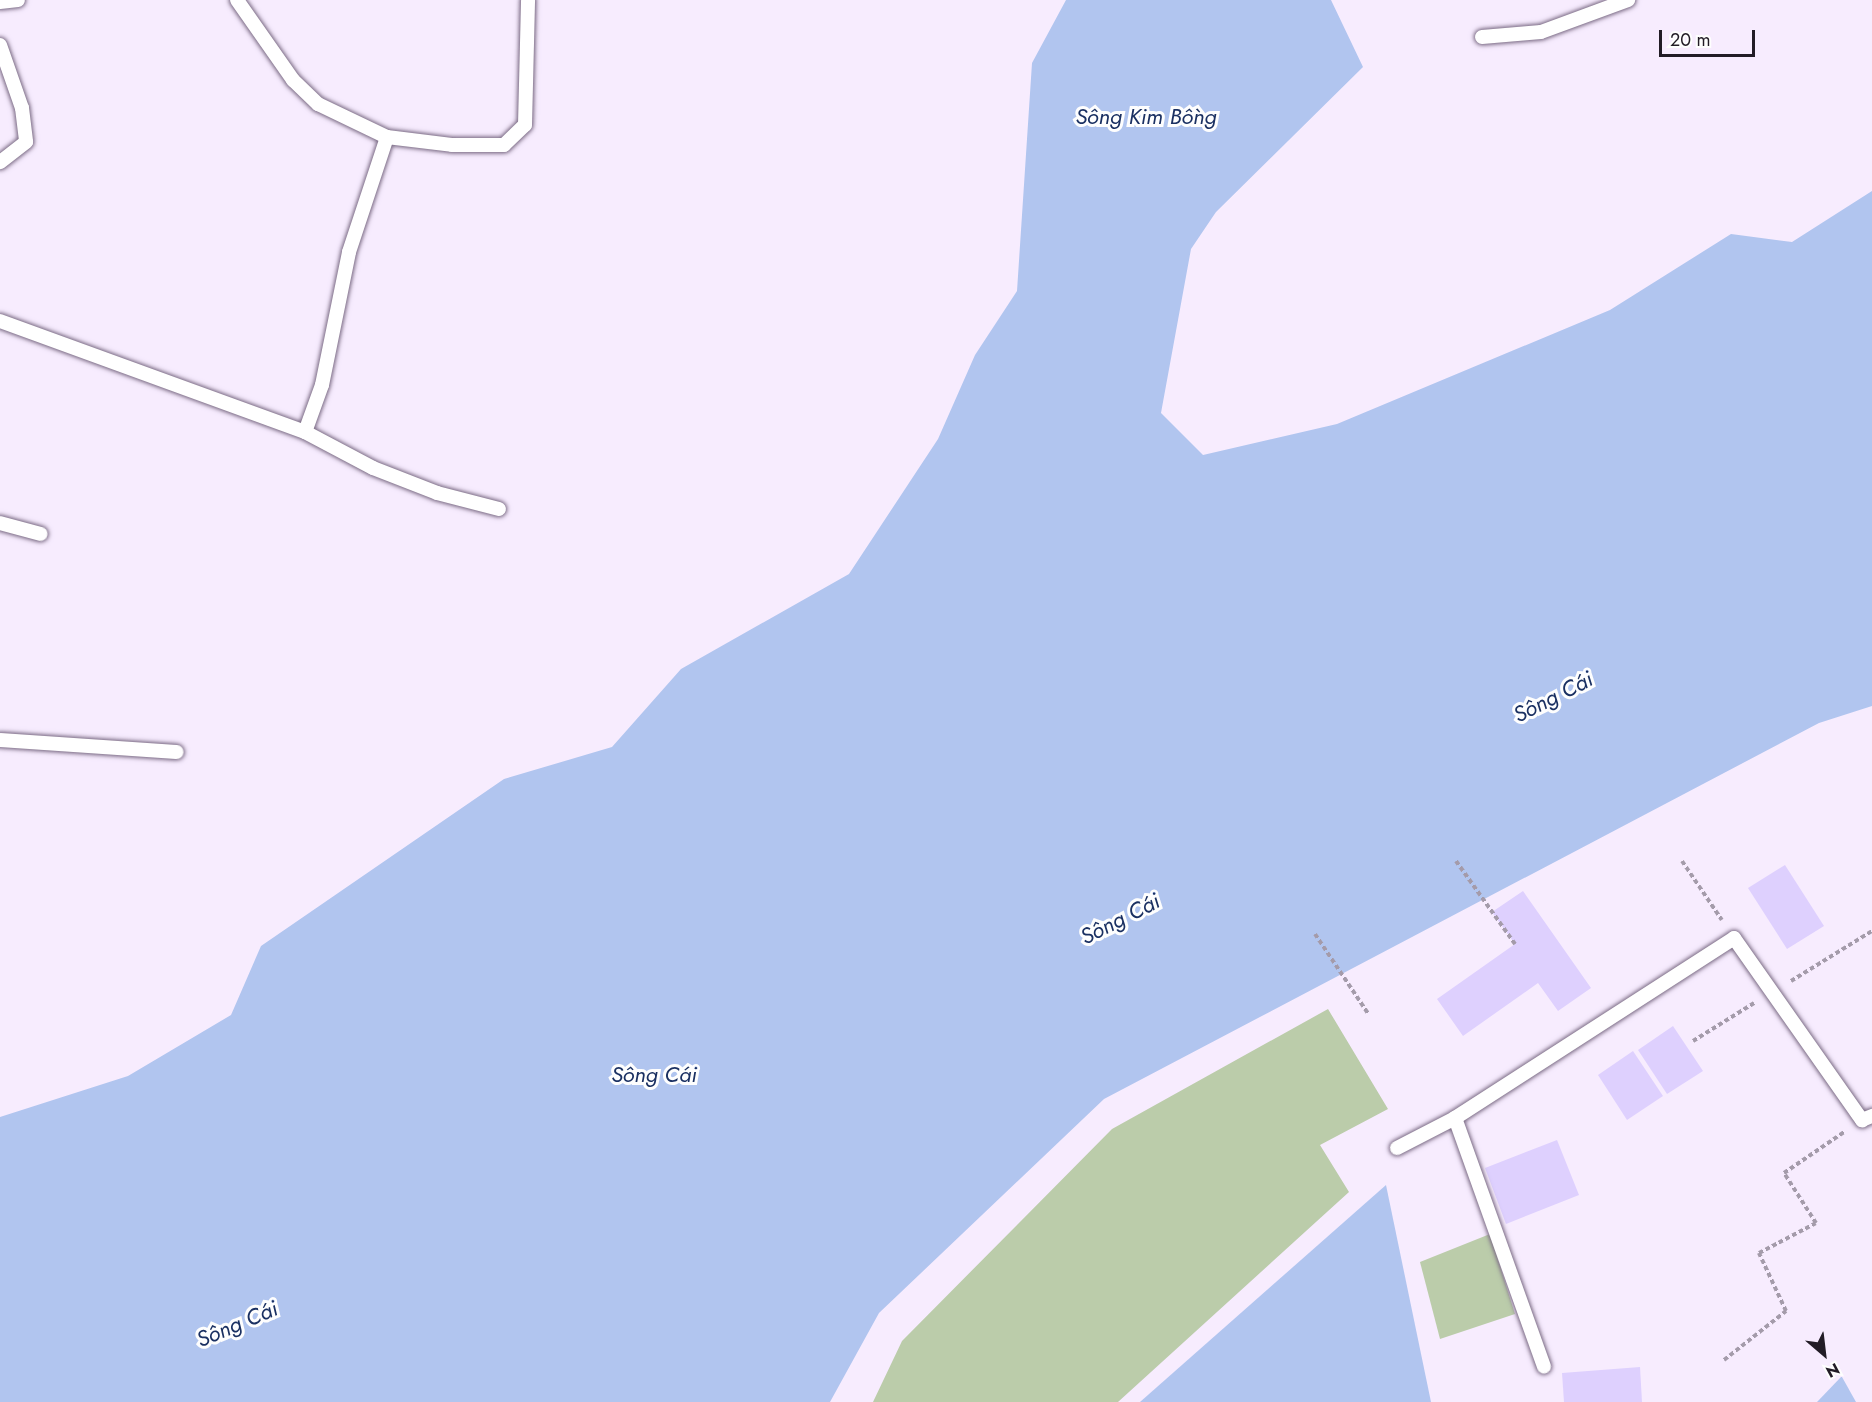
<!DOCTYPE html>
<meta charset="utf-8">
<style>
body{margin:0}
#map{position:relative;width:1872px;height:1402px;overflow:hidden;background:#f7ecfe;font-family:Jost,sans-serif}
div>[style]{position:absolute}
.green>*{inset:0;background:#bca}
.water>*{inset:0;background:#b1c5ef}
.building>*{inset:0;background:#ded0fe}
.path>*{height:4px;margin-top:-2px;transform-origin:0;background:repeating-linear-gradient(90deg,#a49baa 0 4.5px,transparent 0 7.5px)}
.roads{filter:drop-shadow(0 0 2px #7b6b85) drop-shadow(0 0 2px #7b6b85)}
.service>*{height:14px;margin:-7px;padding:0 7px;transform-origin:7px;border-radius:7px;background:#fff}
span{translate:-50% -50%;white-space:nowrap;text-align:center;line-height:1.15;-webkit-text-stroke:6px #fefefe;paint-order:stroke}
.water-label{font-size:22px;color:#1a3062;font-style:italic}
.north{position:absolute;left:1794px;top:1324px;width:60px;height:60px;-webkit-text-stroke:4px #fefefe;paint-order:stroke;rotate:152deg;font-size:16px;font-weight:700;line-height:24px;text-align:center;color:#221c26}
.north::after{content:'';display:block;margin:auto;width:21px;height:27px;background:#221c26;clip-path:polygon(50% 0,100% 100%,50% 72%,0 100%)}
.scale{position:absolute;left:1659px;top:30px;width:96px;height:27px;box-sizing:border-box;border:3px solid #221c26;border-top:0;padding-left:8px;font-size:18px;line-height:21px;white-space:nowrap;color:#221c26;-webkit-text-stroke:4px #fefefe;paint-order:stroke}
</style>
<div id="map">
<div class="green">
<i style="clip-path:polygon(1328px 1009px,1388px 1109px,1320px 1145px,1349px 1192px,1118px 1402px,873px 1402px,902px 1341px,1112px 1129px)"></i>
<i style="clip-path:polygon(1490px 1234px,1515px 1314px,1440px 1339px,1420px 1262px)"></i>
</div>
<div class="water">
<i style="clip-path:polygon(1066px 0,1331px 0,1363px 67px,1216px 212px,1191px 249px,1161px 413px,1203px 455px,1337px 424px,1610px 310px,1731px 234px,1792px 242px,1872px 191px,1872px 706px,1819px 723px,1104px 1099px,879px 1313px,830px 1402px,0 1402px,0 1117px,128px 1076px,231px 1015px,261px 946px,504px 779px,612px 747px,681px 669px,849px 574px,938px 439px,975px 355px,1017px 291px,1032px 63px)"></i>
<i style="clip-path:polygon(1386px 1185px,1431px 1402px,1140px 1402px)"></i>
<i style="clip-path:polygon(1842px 1377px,1856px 1402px,1817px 1402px,1841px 1377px)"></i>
</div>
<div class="building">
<i style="clip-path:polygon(1785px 865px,1824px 926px,1787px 949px,1748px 888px)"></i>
<i style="clip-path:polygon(1523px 891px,1591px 988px,1558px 1011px,1538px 983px,1463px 1036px,1437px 999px,1515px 944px,1492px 912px)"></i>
<i style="clip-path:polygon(1673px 1026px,1703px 1071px,1667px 1094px,1638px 1050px)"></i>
<i style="clip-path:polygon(1633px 1051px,1663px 1096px,1627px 1120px,1598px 1075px)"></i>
<i style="clip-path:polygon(1557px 1140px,1579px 1195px,1506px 1224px,1485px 1168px)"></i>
<i style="clip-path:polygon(1640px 1367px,1642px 1402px,1564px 1402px,1562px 1373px)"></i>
</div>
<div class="path">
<i style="left:1456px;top:861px;width:102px;rotate:54.6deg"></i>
<i style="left:1682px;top:861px;width:71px;rotate:55.9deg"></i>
<i style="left:1315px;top:934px;width:97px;rotate:56.3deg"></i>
<i style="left:1791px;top:981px;width:95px;rotate:-31.7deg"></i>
<i style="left:1693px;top:1041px;width:72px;rotate:-31.9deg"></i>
<i style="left:1724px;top:1360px;width:79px;rotate:-38.3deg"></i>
<i style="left:1786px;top:1311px;width:64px;rotate:-115deg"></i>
<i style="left:1759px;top:1253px;width:64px;rotate:-27.8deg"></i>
<i style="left:1816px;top:1223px;width:59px;rotate:-122.6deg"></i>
<i style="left:1784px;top:1173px;width:73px;rotate:-34.3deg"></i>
</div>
<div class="roads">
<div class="service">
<i style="left:237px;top:0;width:98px;rotate:55deg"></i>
<i style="left:293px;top:80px;width:35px;rotate:44deg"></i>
<i style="left:318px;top:104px;width:76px;rotate:25.6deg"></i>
<i style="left:387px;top:137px;width:65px;rotate:7deg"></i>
<i style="left:452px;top:145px;width:52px"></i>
<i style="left:504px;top:145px;width:29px;rotate:-44deg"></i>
<i style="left:525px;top:125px;width:125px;rotate:-88.6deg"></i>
<i style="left:0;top:2px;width:18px;rotate:-6deg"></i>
<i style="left:1482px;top:37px;width:59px;rotate:-4.8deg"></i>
<i style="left:1541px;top:32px;width:93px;rotate:-20.2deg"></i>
<i style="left:0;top:45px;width:67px;rotate:70.8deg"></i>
<i style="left:22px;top:108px;width:34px;rotate:83deg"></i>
<i style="left:26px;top:142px;width:33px;rotate:142deg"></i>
<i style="left:0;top:321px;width:325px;rotate:20deg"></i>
<i style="left:305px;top:432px;width:50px;rotate:-70.1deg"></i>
<i style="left:322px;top:385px;width:136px;rotate:-78.5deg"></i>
<i style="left:349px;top:252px;width:121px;rotate:-71.7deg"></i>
<i style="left:305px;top:432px;width:77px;rotate:27.9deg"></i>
<i style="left:373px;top:468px;width:69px;rotate:21.3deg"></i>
<i style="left:437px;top:493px;width:64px;rotate:14.5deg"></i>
<i style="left:0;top:523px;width:42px;rotate:15deg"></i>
<i style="left:0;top:740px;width:177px;rotate:3.9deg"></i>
<i style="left:1455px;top:1118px;width:264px;rotate:70.3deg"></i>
<i style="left:1397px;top:1148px;width:65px;rotate:-27.3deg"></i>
<i style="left:1455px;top:1118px;width:332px;rotate:-32.8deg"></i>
<i style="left:1734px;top:938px;width:223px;rotate:54.9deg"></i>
<i style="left:1862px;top:1120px;width:11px;rotate:-22deg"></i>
</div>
</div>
<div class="water-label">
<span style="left:1146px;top:117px">Sông Kim Bồng</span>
<span style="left:1553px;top:697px;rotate:-27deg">Sông Cái</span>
<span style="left:1120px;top:919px;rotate:-27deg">Sông Cái</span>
<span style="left:654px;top:1075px">Sông Cái</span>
<span style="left:237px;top:1324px;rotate:-23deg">Sông Cái</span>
</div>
<div class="north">N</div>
<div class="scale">20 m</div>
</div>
